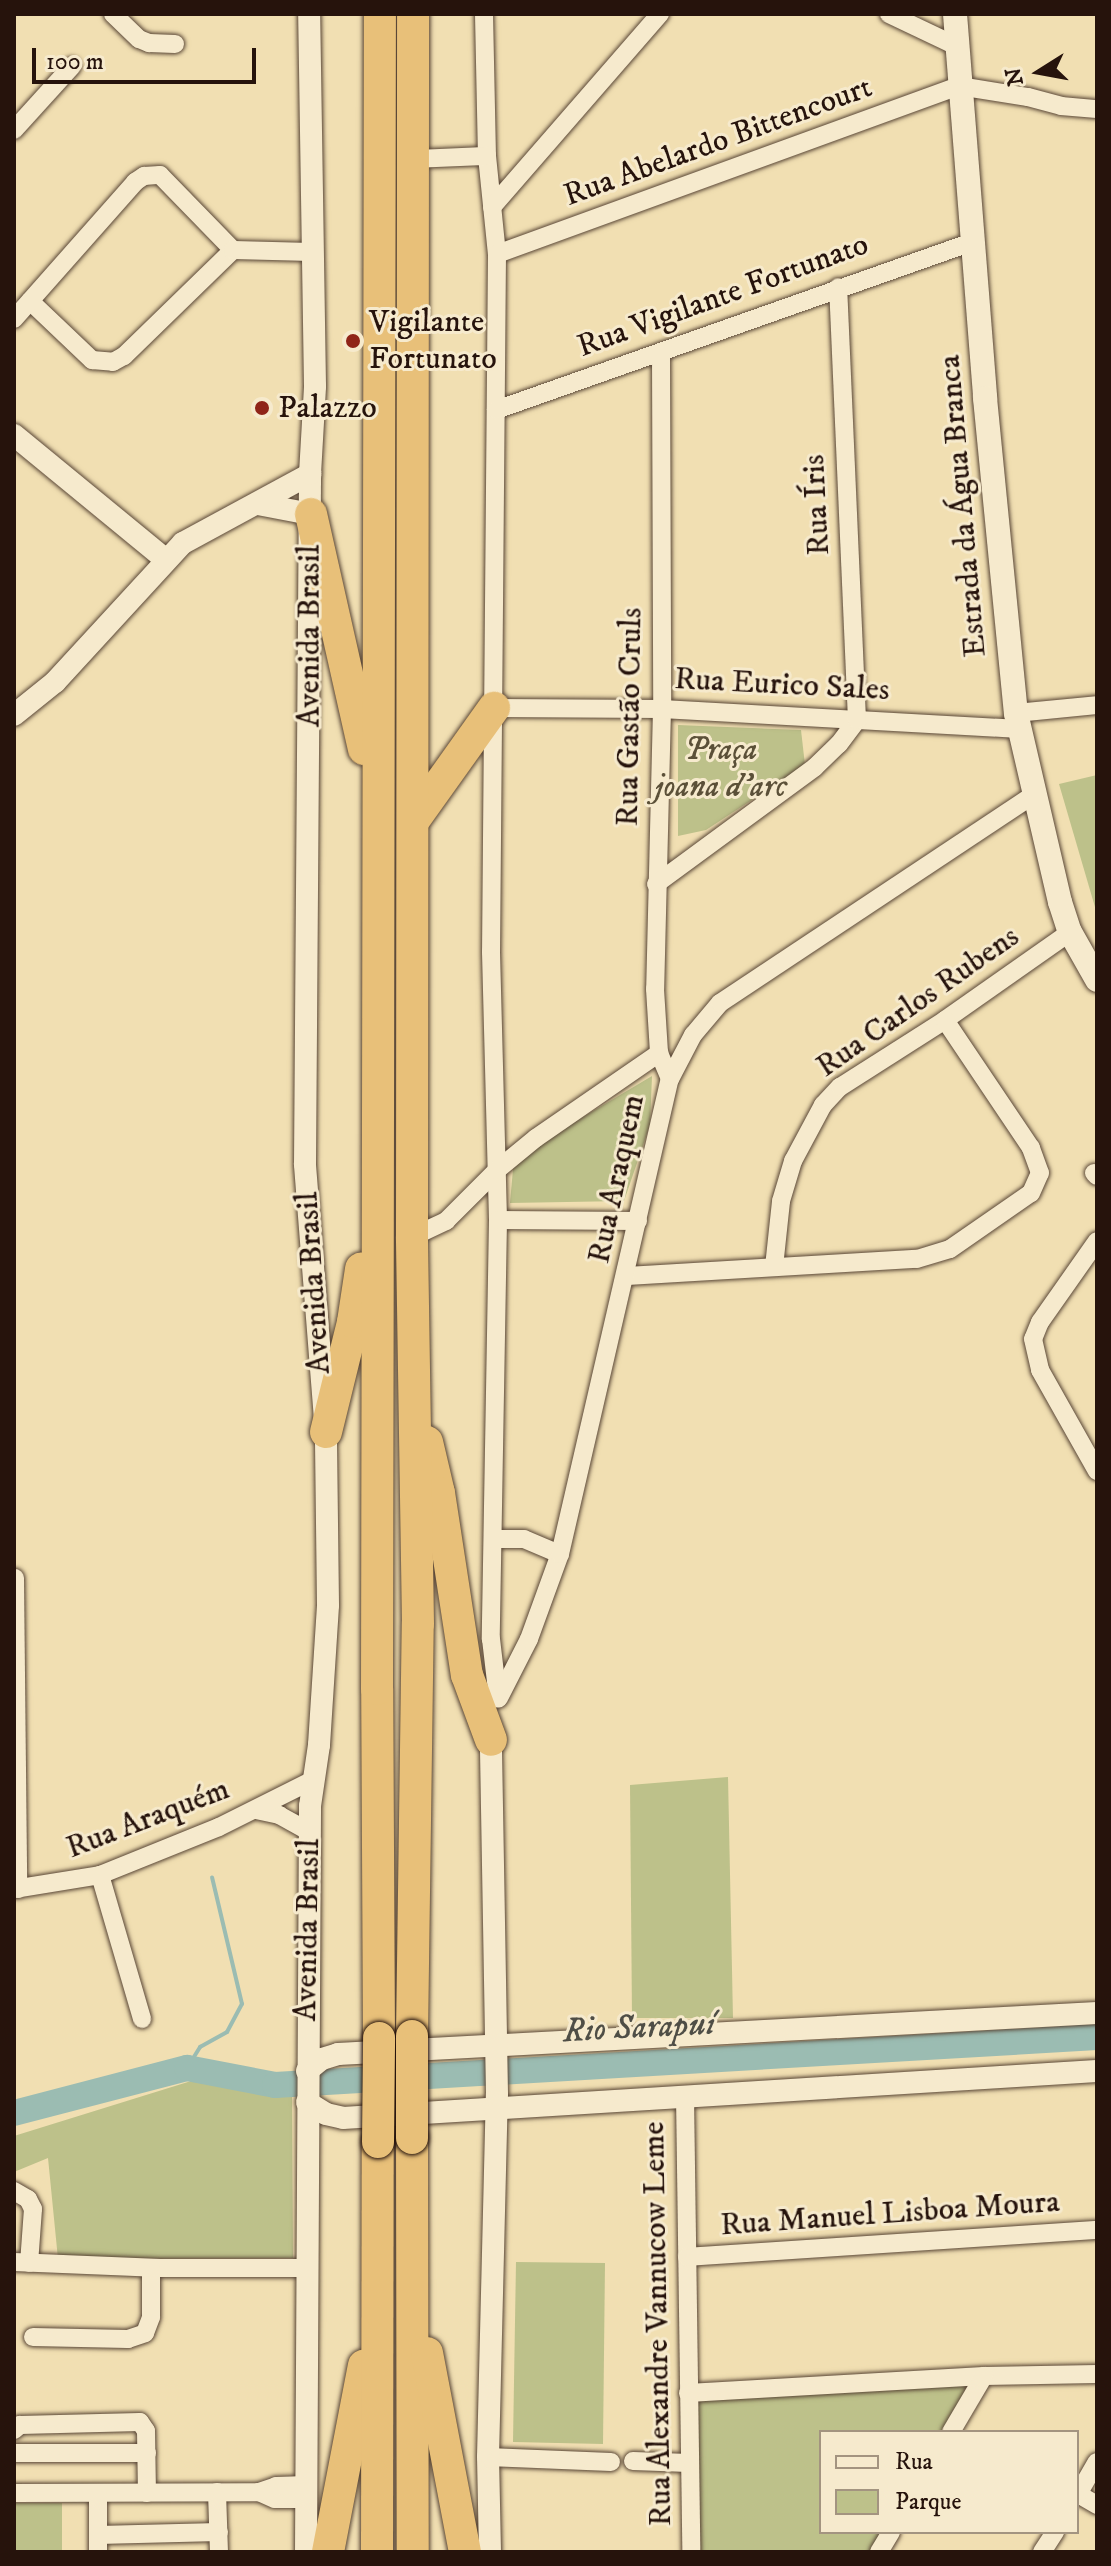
<!DOCTYPE html>
<meta charset="utf-8">
<style>
body{margin:0}
#map{position:relative;width:1111px;height:2566px;overflow:hidden;background:#f1dfb2;font-family:"IM FELL DW Pica",serif}
div>[style]{position:absolute}
.green>*{inset:0;background:#bdc18a}
.stream>*{height:4px;margin:-2px;padding:0 2px;transform-origin:2px;border-radius:2px;background:#9bbcb2}
.river>*{height:26px;margin:-13px;padding:0 13px;transform-origin:13px;border-radius:13px;background:#9bbcb2}
.roads{filter:drop-shadow(0 0 2px #594636) drop-shadow(0 0 2px #594636)}
.minor>*{height:18px;margin:-9px;padding:0 9px;transform-origin:9px;border-radius:9px;background:#f6eacd}
.tertiary>*{height:22px;margin:-11px;padding:0 11px;transform-origin:11px;border-radius:11px;background:#f6eacd}
.secondary>*{height:24px;margin:-12px;padding:0 12px;transform-origin:12px;border-radius:12px;background:#f6eacd}
.motorway>*{height:32px;margin:-16px;padding:0 16px;transform-origin:16px;border-radius:16px;background:#e8c079}
.bridges{filter:drop-shadow(0 0 2px #26130c) drop-shadow(0 0 2px #26130c)}
.motorway-bridge>*{height:32px;margin:-16px;padding:0 16px;transform-origin:16px;border-radius:16px;background:#e8c079}
.dots>*{width:22px;height:22px;translate:-50% -50%;box-sizing:border-box;border:4px solid #f6eacd;border-radius:50%}
span{translate:-50% -50%;white-space:nowrap;text-align:center;line-height:1.15;-webkit-text-stroke:6px #f6eacd;paint-order:stroke}
.street-label{font-size:32px;color:#26130c}
.poi-label{font-size:32px;color:#26130c}
.left{translate:0 -50%;text-align:left}
.park-label{font-size:32px;color:#5b5038;font-style:italic}
.water-label{font-size:34px;color:#4f4e46;font-style:italic}
.frame{position:absolute;inset:0;border:16px solid #26130c;pointer-events:none}
.legend{position:absolute;left:819px;top:2430px;width:260px;height:104px;box-sizing:border-box;background:#f6eacd;border:2px solid #a39480;margin:0;padding:10px 14px;list-style:none;font-size:24px;color:#26130c}
.legend li{display:flex;align-items:center;gap:16px;height:40px}
.legend b{width:40px;border:2px solid #a39480}
.north{position:absolute;left:999px;top:32px;width:80px;height:80px;-webkit-text-stroke:6px #f6eacd;paint-order:stroke;rotate:259deg;font-size:22px;font-weight:700;line-height:32px;text-align:center;color:#26130c}
.north::after{content:'';display:block;margin:auto;width:28px;height:36px;background:#26130c;clip-path:polygon(50% 0,100% 100%,50% 72%,0 100%)}
.scale{position:absolute;left:32px;top:48px;width:224px;height:36px;box-sizing:border-box;border:4px solid #26130c;border-top:0;padding-left:10px;font-size:24px;line-height:28px;white-space:nowrap;color:#26130c;-webkit-text-stroke:6px #f6eacd;paint-order:stroke}
</style>
<div id="map">
<div class="green">
<i style="clip-path:polygon(678px 725px,801px 730px,805px 765px,706px 830px,678px 836px)"></i>
<i style="clip-path:polygon(1097px 775px,1097px 914px,1059px 784px)"></i>
<i style="clip-path:polygon(652px 1076px,650px 1125px,624px 1201px,510px 1203px,514px 1158px)"></i>
<i style="clip-path:polygon(728px 1777px,733px 2018px,632px 2018px,630px 1785px)"></i>
<i style="clip-path:polygon(204px 2077px,277px 2092px,292px 2091px,293px 2258px,58px 2259px,48px 2158px,14px 2172px,14px 2136px)"></i>
<i style="clip-path:polygon(516px 2262px,605px 2263px,603px 2444px,513px 2442px)"></i>
<i style="clip-path:polygon(984px 2376px,951px 2432px,821px 2432px,821px 2532px,890px 2532px,878px 2552px,691px 2552px,688px 2393px)"></i>
<i style="clip-path:polygon(14px 2503px,62px 2503px,62px 2552px,14px 2552px)"></i>
</div>
<div class="stream">
<i style="left:187px;top:2068px;width:25px;rotate:-58deg"></i>
<i style="left:200px;top:2047px;width:31px;rotate:-29deg"></i>
<i style="left:227px;top:2032px;width:32px;rotate:-62deg"></i>
<i style="left:242px;top:2004px;width:130px;rotate:-103.3deg"></i>
</div>
<div class="river">
<i style="left:14px;top:2113px;width:179px;rotate:-14.6deg"></i>
<i style="left:187px;top:2068px;width:90px;rotate:10.9deg"></i>
<i style="left:275px;top:2085px;width:823px;rotate:-3.34deg"></i>
</div>
<div class="roads">
<div class="minor">
<i style="left:113px;top:14px;width:36px;rotate:44deg"></i>
<i style="left:139px;top:39px;width:11px;rotate:22deg"></i>
<i style="left:149px;top:43px;width:26px;rotate:2deg"></i>
<i style="left:484px;top:14px;width:142px;rotate:88.8deg"></i>
<i style="left:487px;top:156px;width:99px;rotate:84.2deg"></i>
<i style="left:497px;top:254px;width:698px;rotate:90.49deg"></i>
<i style="left:491px;top:952px;width:268px;rotate:88.5deg"></i>
<i style="left:498px;top:1220px;width:419px;rotate:91deg"></i>
<i style="left:491px;top:1639px;width:60px;rotate:83.3deg"></i>
<i style="left:889px;top:14px;width:74px;rotate:25.5deg"></i>
<i style="left:14px;top:130px;width:86px;rotate:-47.8deg"></i>
<i style="left:415px;top:159px;width:72px;rotate:-2.4deg"></i>
<i style="left:492px;top:207px;width:256px;rotate:-49deg"></i>
<i style="left:497px;top:254px;width:492px;rotate:-20deg"></i>
<i style="left:959px;top:86px;width:70px;rotate:9.1deg"></i>
<i style="left:1028px;top:97px;width:34px;rotate:15deg"></i>
<i style="left:1061px;top:106px;width:36px;rotate:5deg"></i>
<i style="left:30px;top:301px;width:86px;rotate:43.6deg"></i>
<i style="left:92px;top:360px;width:21px;rotate:5deg"></i>
<i style="left:113px;top:362px;width:13px;rotate:-29deg"></i>
<i style="left:124px;top:356px;width:152px;rotate:-44.2deg"></i>
<i style="left:14px;top:319px;width:183px;rotate:-48.5deg"></i>
<i style="left:135px;top:182px;width:11px;rotate:-34deg"></i>
<i style="left:144px;top:176px;width:16px;rotate:-4deg"></i>
<i style="left:160px;top:175px;width:105px;rotate:45.8deg"></i>
<i style="left:233px;top:250px;width:79px;rotate:1.5deg"></i>
<i style="left:661px;top:354px;width:355px;rotate:89.8deg"></i>
<i style="left:662px;top:709px;width:280px;rotate:91.4deg"></i>
<i style="left:655px;top:989px;width:64px;rotate:86.4deg"></i>
<i style="left:659px;top:1053px;width:28px;rotate:67deg"></i>
<i style="left:496px;top:410px;width:505px;rotate:-19.44deg"></i>
<i style="left:494px;top:708px;width:168px;rotate:0.3deg"></i>
<i style="left:662px;top:709px;width:358px;rotate:3.2deg"></i>
<i style="left:1016px;top:713px;width:81px;rotate:-5.6deg"></i>
<i style="left:656px;top:884px;width:197px;rotate:-36.3deg"></i>
<i style="left:815px;top:767px;width:33px;rotate:-44deg"></i>
<i style="left:839px;top:744px;width:30px;rotate:-53deg"></i>
<i style="left:857px;top:720px;width:433px;rotate:-92.5deg"></i>
<i style="left:1094px;top:1173px;width:4px;rotate:45deg"></i>
<i style="left:498px;top:1220px;width:140px;rotate:0.4deg"></i>
<i style="left:412px;top:1237px;width:38px;rotate:-25deg"></i>
<i style="left:446px;top:1221px;width:72px;rotate:-45deg"></i>
<i style="left:497px;top:1170px;width:50px;rotate:-39.4deg"></i>
<i style="left:536px;top:1138px;width:150px;rotate:-34.6deg"></i>
<i style="left:1097px;top:1241px;width:99px;rotate:125.1deg"></i>
<i style="left:1040px;top:1322px;width:18px;rotate:112deg"></i>
<i style="left:1033px;top:1339px;width:32px;rotate:77deg"></i>
<i style="left:1040px;top:1370px;width:116px;rotate:60.6deg"></i>
<i style="left:774px;top:1267px;width:66px;rotate:-83.9deg"></i>
<i style="left:781px;top:1201px;width:42px;rotate:-73.3deg"></i>
<i style="left:793px;top:1161px;width:64px;rotate:-61.8deg"></i>
<i style="left:823px;top:1105px;width:25px;rotate:-47deg"></i>
<i style="left:840px;top:1087px;width:125px;rotate:-32.5deg"></i>
<i style="left:945px;top:1020px;width:153px;rotate:-35.1deg"></i>
<i style="left:627px;top:1276px;width:290px;rotate:-3.4deg"></i>
<i style="left:917px;top:1259px;width:34px;rotate:-17deg"></i>
<i style="left:950px;top:1249px;width:98px;rotate:-34.7deg"></i>
<i style="left:1031px;top:1193px;width:22px;rotate:-66deg"></i>
<i style="left:1040px;top:1173px;width:27px;rotate:-110deg"></i>
<i style="left:1031px;top:1148px;width:154px;rotate:-123.9deg"></i>
<i style="left:493px;top:1539px;width:31px"></i>
<i style="left:524px;top:1539px;width:39px;rotate:23deg"></i>
<i style="left:15px;top:1578px;width:311px;rotate:89.4deg"></i>
<i style="left:499px;top:1698px;width:66px;rotate:-63deg"></i>
<i style="left:529px;top:1639px;width:90px;rotate:-70deg"></i>
<i style="left:560px;top:1554px;width:488px;rotate:-77deg"></i>
<i style="left:670px;top:1079px;width:50px;rotate:-62.4deg"></i>
<i style="left:693px;top:1035px;width:42px;rotate:-49.8deg"></i>
<i style="left:720px;top:1003px;width:377px;rotate:-33.6deg"></i>
<i style="left:256px;top:1810px;width:24px;rotate:12deg"></i>
<i style="left:279px;top:1815px;width:35px;rotate:29deg"></i>
<i style="left:100px;top:1875px;width:150px;rotate:73.7deg"></i>
<i style="left:14px;top:1889px;width:87px;rotate:-9.2deg"></i>
<i style="left:100px;top:1875px;width:128px;rotate:-22deg"></i>
<i style="left:219px;top:1827px;width:105px;rotate:-26.6deg"></i>
<i style="left:685px;top:2095px;width:457px;rotate:89.2deg"></i>
<i style="left:14px;top:2191px;width:16px;rotate:30deg"></i>
<i style="left:28px;top:2199px;width:11px;rotate:63deg"></i>
<i style="left:33px;top:2209px;width:54px;rotate:94.2deg"></i>
<i style="left:687px;top:2257px;width:411px;rotate:-3.8deg"></i>
<i style="left:14px;top:2262px;width:146px;rotate:2.4deg"></i>
<i style="left:160px;top:2268px;width:147px"></i>
<i style="left:33px;top:2337px;width:95px;rotate:1.2deg"></i>
<i style="left:128px;top:2339px;width:18px;rotate:-19deg"></i>
<i style="left:145px;top:2333px;width:17px;rotate:-69deg"></i>
<i style="left:151px;top:2317px;width:49px;rotate:-90deg"></i>
<i style="left:688px;top:2393px;width:296px;rotate:-3.3deg"></i>
<i style="left:984px;top:2376px;width:113px;rotate:-1deg"></i>
<i style="left:14px;top:2430px;width:8px;rotate:-40deg"></i>
<i style="left:20px;top:2425px;width:120px;rotate:-1.4deg"></i>
<i style="left:140px;top:2422px;width:11px;rotate:56deg"></i>
<i style="left:146px;top:2431px;width:62px;rotate:89.1deg"></i>
<i style="left:951px;top:2432px;width:65px;rotate:-59.5deg"></i>
<i style="left:14px;top:2453px;width:133px"></i>
<i style="left:488px;top:2457px;width:123px;rotate:2.3deg"></i>
<i style="left:633px;top:2461px;width:56px;rotate:2deg"></i>
<i style="left:217px;top:2492px;width:60px;rotate:88.1deg"></i>
<i style="left:259px;top:2492px;width:17px;rotate:24deg"></i>
<i style="left:275px;top:2499px;width:32px"></i>
<i style="left:14px;top:2493px;width:245px;rotate:-0.2deg"></i>
<i style="left:259px;top:2492px;width:18px;rotate:-19deg"></i>
<i style="left:276px;top:2486px;width:31px;rotate:-2deg"></i>
<i style="left:1078px;top:2494px;width:22px;rotate:30deg"></i>
<i style="left:1077px;top:2496px;width:39px;rotate:-60deg"></i>
<i style="left:98px;top:2535px;width:121px;rotate:-1.4deg"></i>
<i style="left:98px;top:2552px;width:58px;rotate:-90deg"></i>
<i style="left:879px;top:2552px;width:23px;rotate:-59deg"></i>
<i style="left:1042px;top:2552px;width:24px;rotate:-57deg"></i>
</div>
<div class="tertiary">
<i style="left:14px;top:435px;width:195px;rotate:39.4deg"></i>
<i style="left:258px;top:504px;width:54px;rotate:10.7deg"></i>
<i style="left:14px;top:715px;width:53px;rotate:-38.8deg"></i>
<i style="left:55px;top:682px;width:189px;rotate:-47.4deg"></i>
<i style="left:183px;top:543px;width:145px;rotate:-28.5deg"></i>
<i style="left:307px;top:2071px;width:19px;rotate:-39deg"></i>
<i style="left:322px;top:2059px;width:17px;rotate:-17deg"></i>
<i style="left:338px;top:2054px;width:760px;rotate:-3.09deg"></i>
<i style="left:307px;top:2102px;width:22px;rotate:32deg"></i>
<i style="left:326px;top:2114px;width:17px;rotate:13deg"></i>
<i style="left:343px;top:2118px;width:755px;rotate:-3.57deg"></i>
<i style="left:306px;top:2552px;width:746px;rotate:-89.69deg"></i>
<i style="left:310px;top:1806px;width:62px;rotate:-81.6deg"></i>
<i style="left:319px;top:1745px;width:140px;rotate:-86.3deg"></i>
<i style="left:328px;top:1605px;width:173px;rotate:-90.7deg"></i>
<i style="left:326px;top:1432px;width:269px;rotate:-94.5deg"></i>
<i style="left:305px;top:1164px;width:690px;rotate:-89.58deg"></i>
<i style="left:310px;top:474px;width:88px;rotate:-86.7deg"></i>
<i style="left:315px;top:386px;width:372px;rotate:-90.9deg"></i>
<i style="left:490px;top:2552px;width:95px;rotate:-91.2deg"></i>
<i style="left:488px;top:2457px;width:363px;rotate:-88.6deg"></i>
<i style="left:497px;top:2094px;width:354px;rotate:-91deg"></i>
</div>
<div class="secondary">
<i style="left:955px;top:14px;width:385px;rotate:85.5deg"></i>
<i style="left:985px;top:398px;width:317px;rotate:84.4deg"></i>
<i style="left:1016px;top:713px;width:194px;rotate:76.9deg"></i>
<i style="left:1060px;top:902px;width:32px;rotate:72deg"></i>
<i style="left:1070px;top:932px;width:55px;rotate:60.6deg"></i>
</div>
<div class="motorway">
<i style="left:311px;top:514px;width:241px;rotate:77.3deg"></i>
<i style="left:414px;top:820px;width:138px;rotate:-54.5deg"></i>
<i style="left:326px;top:1432px;width:113px;rotate:-76.2deg"></i>
<i style="left:353px;top:1322px;width:54px;rotate:-81.4deg"></i>
<i style="left:427px;top:1442px;width:52px;rotate:76.8deg"></i>
<i style="left:439px;top:1493px;width:184px;rotate:81.3deg"></i>
<i style="left:467px;top:1675px;width:69px;rotate:69.7deg"></i>
<i style="left:412px;top:2036px;width:412px;rotate:-89.2deg"></i>
<i style="left:418px;top:1624px;width:387px;rotate:-90.9deg"></i>
<i style="left:412px;top:1237px;width:1223px;rotate:-89.95deg"></i>
<i style="left:379px;top:2038px;width:349px;rotate:-90.3deg"></i>
<i style="left:377px;top:1689px;width:1675px;rotate:-89.9deg"></i>
<i style="left:412px;top:2138px;width:414px;rotate:89.9deg"></i>
<i style="left:427px;top:2353px;width:203px;rotate:79.2deg"></i>
<i style="left:328px;top:2552px;width:190px;rotate:-79.1deg"></i>
<i style="left:377px;top:2552px;width:410px;rotate:-89.9deg"></i>
</div>
</div>
<div class="bridges">
<div class="motorway-bridge">
<i style="left:412px;top:2138px;width:102px;rotate:-90deg"></i>
<i style="left:378px;top:2142px;width:104px;rotate:-89.4deg"></i>
</div>
</div>
<div class="dots">
<i style="left:353px;top:341px;background:#8f2418"></i>
<i style="left:262px;top:408px;background:#8f2418"></i>
</div>
<div class="street-label">
<span style="left:718px;top:142px;rotate:-20deg">Rua Abelardo Bittencourt</span>
<span style="left:723px;top:296px;rotate:-20deg">Rua Vigilante Fortunato</span>
<span style="left:817px;top:505px;rotate:-93deg">Rua Íris</span>
<span style="left:963px;top:506px;rotate:-95deg">Estrada da Água Branca</span>
<span style="left:310px;top:636px;rotate:-90deg">Avenida Brasil</span>
<span style="left:782px;top:685px;rotate:3deg">Rua Eurico Sales</span>
<span style="left:630px;top:717px;rotate:-89deg">Rua Gastão Cruls</span>
<span style="left:918px;top:1002px;rotate:-35deg">Rua Carlos Rubens</span>
<span style="left:617px;top:1179px;rotate:-78deg">Rua Araquem</span>
<span style="left:314px;top:1283px;rotate:-94deg">Avenida Brasil</span>
<span style="left:148px;top:1819px;rotate:-21deg">Rua Araquém</span>
<span style="left:308px;top:1930px;rotate:-89deg">Avenida Brasil</span>
<span style="left:890px;top:2214px;rotate:-4deg">Rua Manuel Lisboa Moura</span>
<span style="left:658px;top:2324px;rotate:-91deg">Rua Alexandre Vannucow Leme</span>
</div>
<div class="poi-label">
<span class="left" style="left:369px;top:341px">Vigilante<br>Fortunato</span>
<span class="left" style="left:278px;top:408px">Palazzo</span>
</div>
<div class="park-label">
<span style="left:721px;top:769px">Praça<br>joana d'arc</span>
</div>
<div class="water-label">
<span style="left:639px;top:2028px;rotate:-3deg">Rio Sarapuí</span>
</div>
<div class="frame"></div>
<ul class="legend">
<li><b style="height:10px;background:#f6eacd"></b>Rua</li>
<li><b style="height:22px;background:#bdc18a"></b>Parque</li>
</ul>
<div class="north">N</div>
<div class="scale">100 m</div>
</div>
